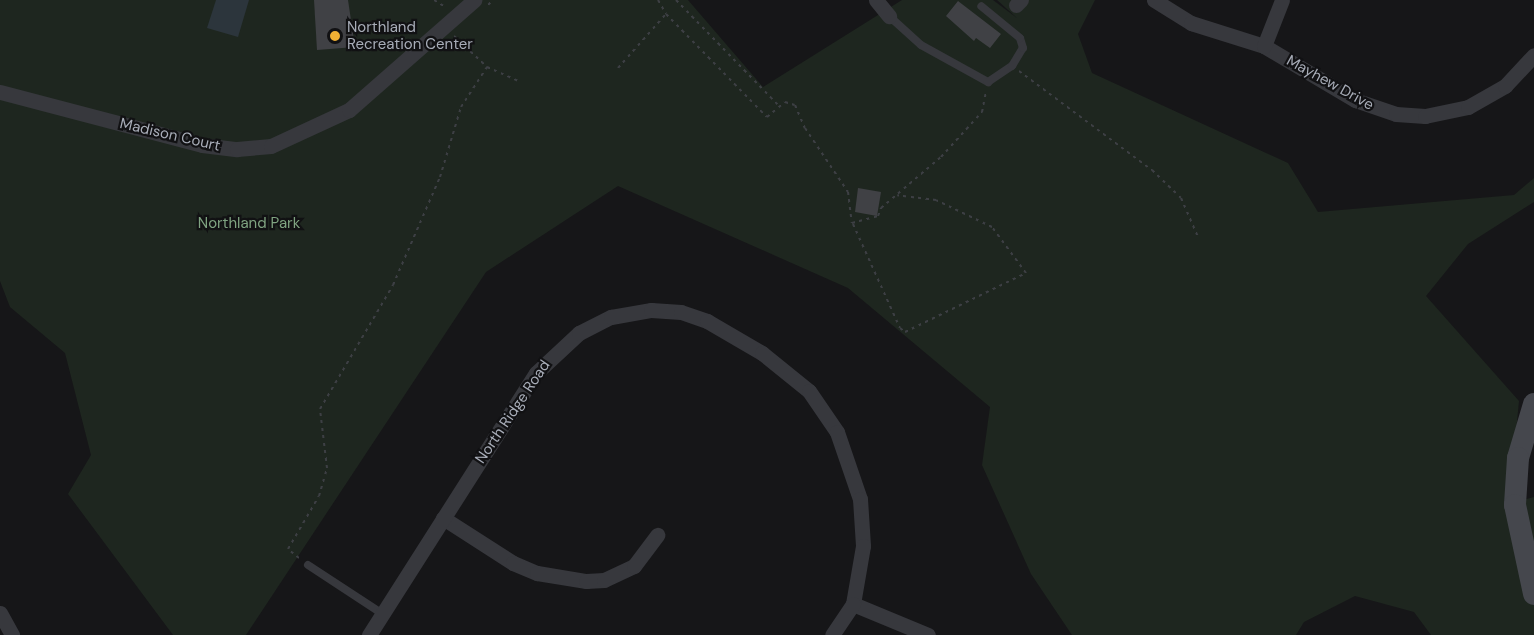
<!DOCTYPE html>
<style>
body{margin:0}
#map{position:relative;width:1534px;height:635px;overflow:hidden;background:#161618;font-family:"DM Sans",sans-serif}
div>[style]{position:absolute}
.green>*{inset:0;background:#1e261f}
.water>*{inset:0;background:#2c353c}
.building>*{inset:0;background:#404145}
.path>*{height:2px;margin-top:-1px;transform-origin:0;background:repeating-linear-gradient(90deg,#3d3f44 0 3px,transparent 0 7.5px)}
.lane>*{height:8px;margin:-4px;padding:0 4px;transform-origin:4px;border-radius:4px;background:#37383d}
.street>*{height:15px;margin:-7.5px;padding:0 7.5px;transform-origin:7.5px;border-radius:7.5px;background:#37383d}
.secondary>*{height:22px;margin:-11px;padding:0 11px;transform-origin:11px;border-radius:11px;background:#45474d}
.dots>*{width:16px;height:16px;translate:-50% -50%;box-sizing:border-box;border:3px solid #111113;border-radius:50%}
span{translate:-50% -50%;white-space:nowrap;text-align:center;line-height:1.15;-webkit-text-stroke:4.5px #111113;paint-order:stroke}
.poi-label{font-size:15px;color:#a8adb8}
.left{translate:0 -50%;text-align:left}
.street-label{font-size:15px;color:#a8adb8}
.park-label{font-size:15px;color:#7fa381}
</style>
<div id="map">
<div class="green">
<i style="clip-path:polygon(0 0,688px 0,763px 87px,902px 0,993px 0,1017px 18px,997px 0,1095px 0,1078px 34px,1092px 73px,1288px 163px,1318px 212px,1514px 195px,1534px 178px,1534px 202px,1468px 244px,1426px 296px,1519px 401px,1509px 504px,1534px 497px,1534px 635px,1431px 635px,1414px 612px,1355px 596px,1304px 622px,1296px 635px,1072px 635px,1031px 574px,982px 465px,990px 407px,848px 288px,618px 186px,486px 272px,246px 635px,173px 635px,68px 494px,91px 455px,65px 353px,10px 307px,0 281px)"></i>
</div>
<div class="water">
<i style="clip-path:polygon(216px 0,249px 0,238px 37px,207px 28px)"></i>
</div>
<div class="building">
<i style="clip-path:polygon(314px 0,348px 0,355px 47px,317px 50px)"></i>
<i style="clip-path:polygon(958px 1px,1001px 34px,990px 48px,976px 38px,974px 41px,946px 16px)"></i>
<i style="clip-path:polygon(858px 188px,881px 192px,877px 216px,855px 212px)"></i>
</div>
<div class="path">
<i style="left:434px;top:0;width:13px;rotate:32deg"></i>
<i style="left:658px;top:0;width:16px;rotate:60deg"></i>
<i style="left:666px;top:14px;width:144px;rotate:45.6deg"></i>
<i style="left:767px;top:117px;width:23px;rotate:-40deg"></i>
<i style="left:785px;top:102px;width:10px;rotate:17deg"></i>
<i style="left:795px;top:105px;width:25px;rotate:67deg"></i>
<i style="left:805px;top:128px;width:77px;rotate:56.1deg"></i>
<i style="left:848px;top:192px;width:31px;rotate:83deg"></i>
<i style="left:852px;top:223px;width:27px;rotate:-15deg"></i>
<i style="left:878px;top:216px;width:9px;rotate:-69deg"></i>
<i style="left:881px;top:208px;width:79px;rotate:-40.4deg"></i>
<i style="left:941px;top:157px;width:61px;rotate:-47.7deg"></i>
<i style="left:982px;top:112px;width:21px;rotate:-79deg"></i>
<i style="left:676px;top:0;width:148px;rotate:45.8deg"></i>
<i style="left:488px;top:5px;width:7px;rotate:-45deg"></i>
<i style="left:454px;top:36px;width:45px;rotate:43.2deg"></i>
<i style="left:487px;top:67px;width:34px;rotate:24deg"></i>
<i style="left:618px;top:68px;width:72px;rotate:-48.4deg"></i>
<i style="left:1019px;top:71px;width:166px;rotate:36.7deg"></i>
<i style="left:1152px;top:170px;width:40px;rotate:44deg"></i>
<i style="left:1181px;top:198px;width:43px;rotate:66.4deg"></i>
<i style="left:853px;top:224px;width:114px;rotate:65.7deg"></i>
<i style="left:900px;top:328px;width:6px;rotate:39deg"></i>
<i style="left:905px;top:332px;width:135px;rotate:-26deg"></i>
<i style="left:1026px;top:273px;width:57px;rotate:-126.5deg"></i>
<i style="left:992px;top:227px;width:62px;rotate:-154.3deg"></i>
<i style="left:936px;top:200px;width:39px;rotate:-173deg"></i>
<i style="left:299px;top:558px;width:14px;rotate:-141deg"></i>
<i style="left:288px;top:549px;width:61px;rotate:-59.7deg"></i>
<i style="left:319px;top:496px;width:29px;rotate:-74deg"></i>
<i style="left:327px;top:468px;width:59px;rotate:-96.8deg"></i>
<i style="left:320px;top:409px;width:144px;rotate:-59.5deg"></i>
<i style="left:393px;top:285px;width:118px;rotate:-66.5deg"></i>
<i style="left:440px;top:177px;width:73px;rotate:-73.3deg"></i>
<i style="left:461px;top:107px;width:48px;rotate:-57deg"></i>
</div>
<div class="lane">
<i style="left:889px;top:16px;width:43px;rotate:42.2deg"></i>
<i style="left:921px;top:45px;width:77px;rotate:28.9deg"></i>
<i style="left:988px;top:82px;width:29px;rotate:-34deg"></i>
<i style="left:1012px;top:66px;width:21px;rotate:-59deg"></i>
<i style="left:1023px;top:48px;width:10px;rotate:-107deg"></i>
<i style="left:1020px;top:38px;width:50px;rotate:-140.6deg"></i>
<i style="left:308px;top:565px;width:90px;rotate:33.2deg"></i>
</div>
<div class="street">
<i style="left:876px;top:0;width:21px;rotate:51deg"></i>
<i style="left:1154px;top:0;width:44px;rotate:31.9deg"></i>
<i style="left:1191px;top:23px;width:77px;rotate:17.5deg"></i>
<i style="left:1264px;top:46px;width:106px;rotate:30.7deg"></i>
<i style="left:1355px;top:100px;width:43px;rotate:18.9deg"></i>
<i style="left:1396px;top:114px;width:29px;rotate:4deg"></i>
<i style="left:1425px;top:116px;width:44px;rotate:-11.8deg"></i>
<i style="left:1468px;top:107px;width:43px;rotate:-29.6deg"></i>
<i style="left:1505px;top:86px;width:42px;rotate:-46.9deg"></i>
<i style="left:1016px;top:5px;width:7px;rotate:-45deg"></i>
<i style="left:1264px;top:46px;width:49px;rotate:-68.6deg"></i>
<i style="left:0;top:92px;width:209px;rotate:14.7deg"></i>
<i style="left:202px;top:145px;width:35px;rotate:7deg"></i>
<i style="left:237px;top:149px;width:34px;rotate:-5deg"></i>
<i style="left:271px;top:146px;width:86px;rotate:-24.8deg"></i>
<i style="left:349px;top:110px;width:167px;rotate:-41.3deg"></i>
<i style="left:443px;top:518px;width:83px;rotate:32.7deg"></i>
<i style="left:513px;top:563px;width:26px;rotate:23deg"></i>
<i style="left:537px;top:573px;width:50px;rotate:9.3deg"></i>
<i style="left:586px;top:581px;width:18px;rotate:-3deg"></i>
<i style="left:604px;top:580px;width:33px;rotate:-25deg"></i>
<i style="left:634px;top:566px;width:39px;rotate:-53deg"></i>
<i style="left:853px;top:604px;width:81px;rotate:22.5deg"></i>
<i style="left:0;top:613px;width:25px;rotate:61deg"></i>
<i style="left:369px;top:635px;width:311px;rotate:-57.5deg"></i>
<i style="left:536px;top:373px;width:59px;rotate:-42.9deg"></i>
<i style="left:579px;top:333px;width:36px;rotate:-27deg"></i>
<i style="left:611px;top:317px;width:41px;rotate:-9.9deg"></i>
<i style="left:651px;top:310px;width:30px;rotate:4deg"></i>
<i style="left:681px;top:312px;width:28px;rotate:19deg"></i>
<i style="left:707px;top:321px;width:64px;rotate:30.2deg"></i>
<i style="left:762px;top:353px;width:60px;rotate:39deg"></i>
<i style="left:809px;top:391px;width:50px;rotate:55.7deg"></i>
<i style="left:837px;top:432px;width:71px;rotate:71.1deg"></i>
<i style="left:860px;top:499px;width:47px;rotate:86.3deg"></i>
<i style="left:863px;top:546px;width:59px;rotate:99.8deg"></i>
<i style="left:853px;top:604px;width:37px;rotate:124deg"></i>
</div>
<div class="secondary">
<i style="left:1534px;top:404px;width:56px;rotate:106.5deg"></i>
<i style="left:1518px;top:458px;width:47px;rotate:93.7deg"></i>
<i style="left:1515px;top:505px;width:91px;rotate:77.9deg"></i>
</div>
<div class="dots">
<i style="left:335px;top:36px;background:#f2b134"></i>
</div>
<div class="poi-label">
<span class="left" style="left:347px;top:36px">Northland<br>Recreation Center</span>
</div>
<div class="street-label">
<span style="left:1330px;top:83px;rotate:29deg">Mayhew Drive</span>
<span style="left:170px;top:135px;rotate:13deg">Madison Court</span>
<span style="left:513px;top:412px;rotate:-56deg">North Ridge Road</span>
</div>
<div class="park-label">
<span style="left:249px;top:224px">Northland Park</span>
</div>
</div>
